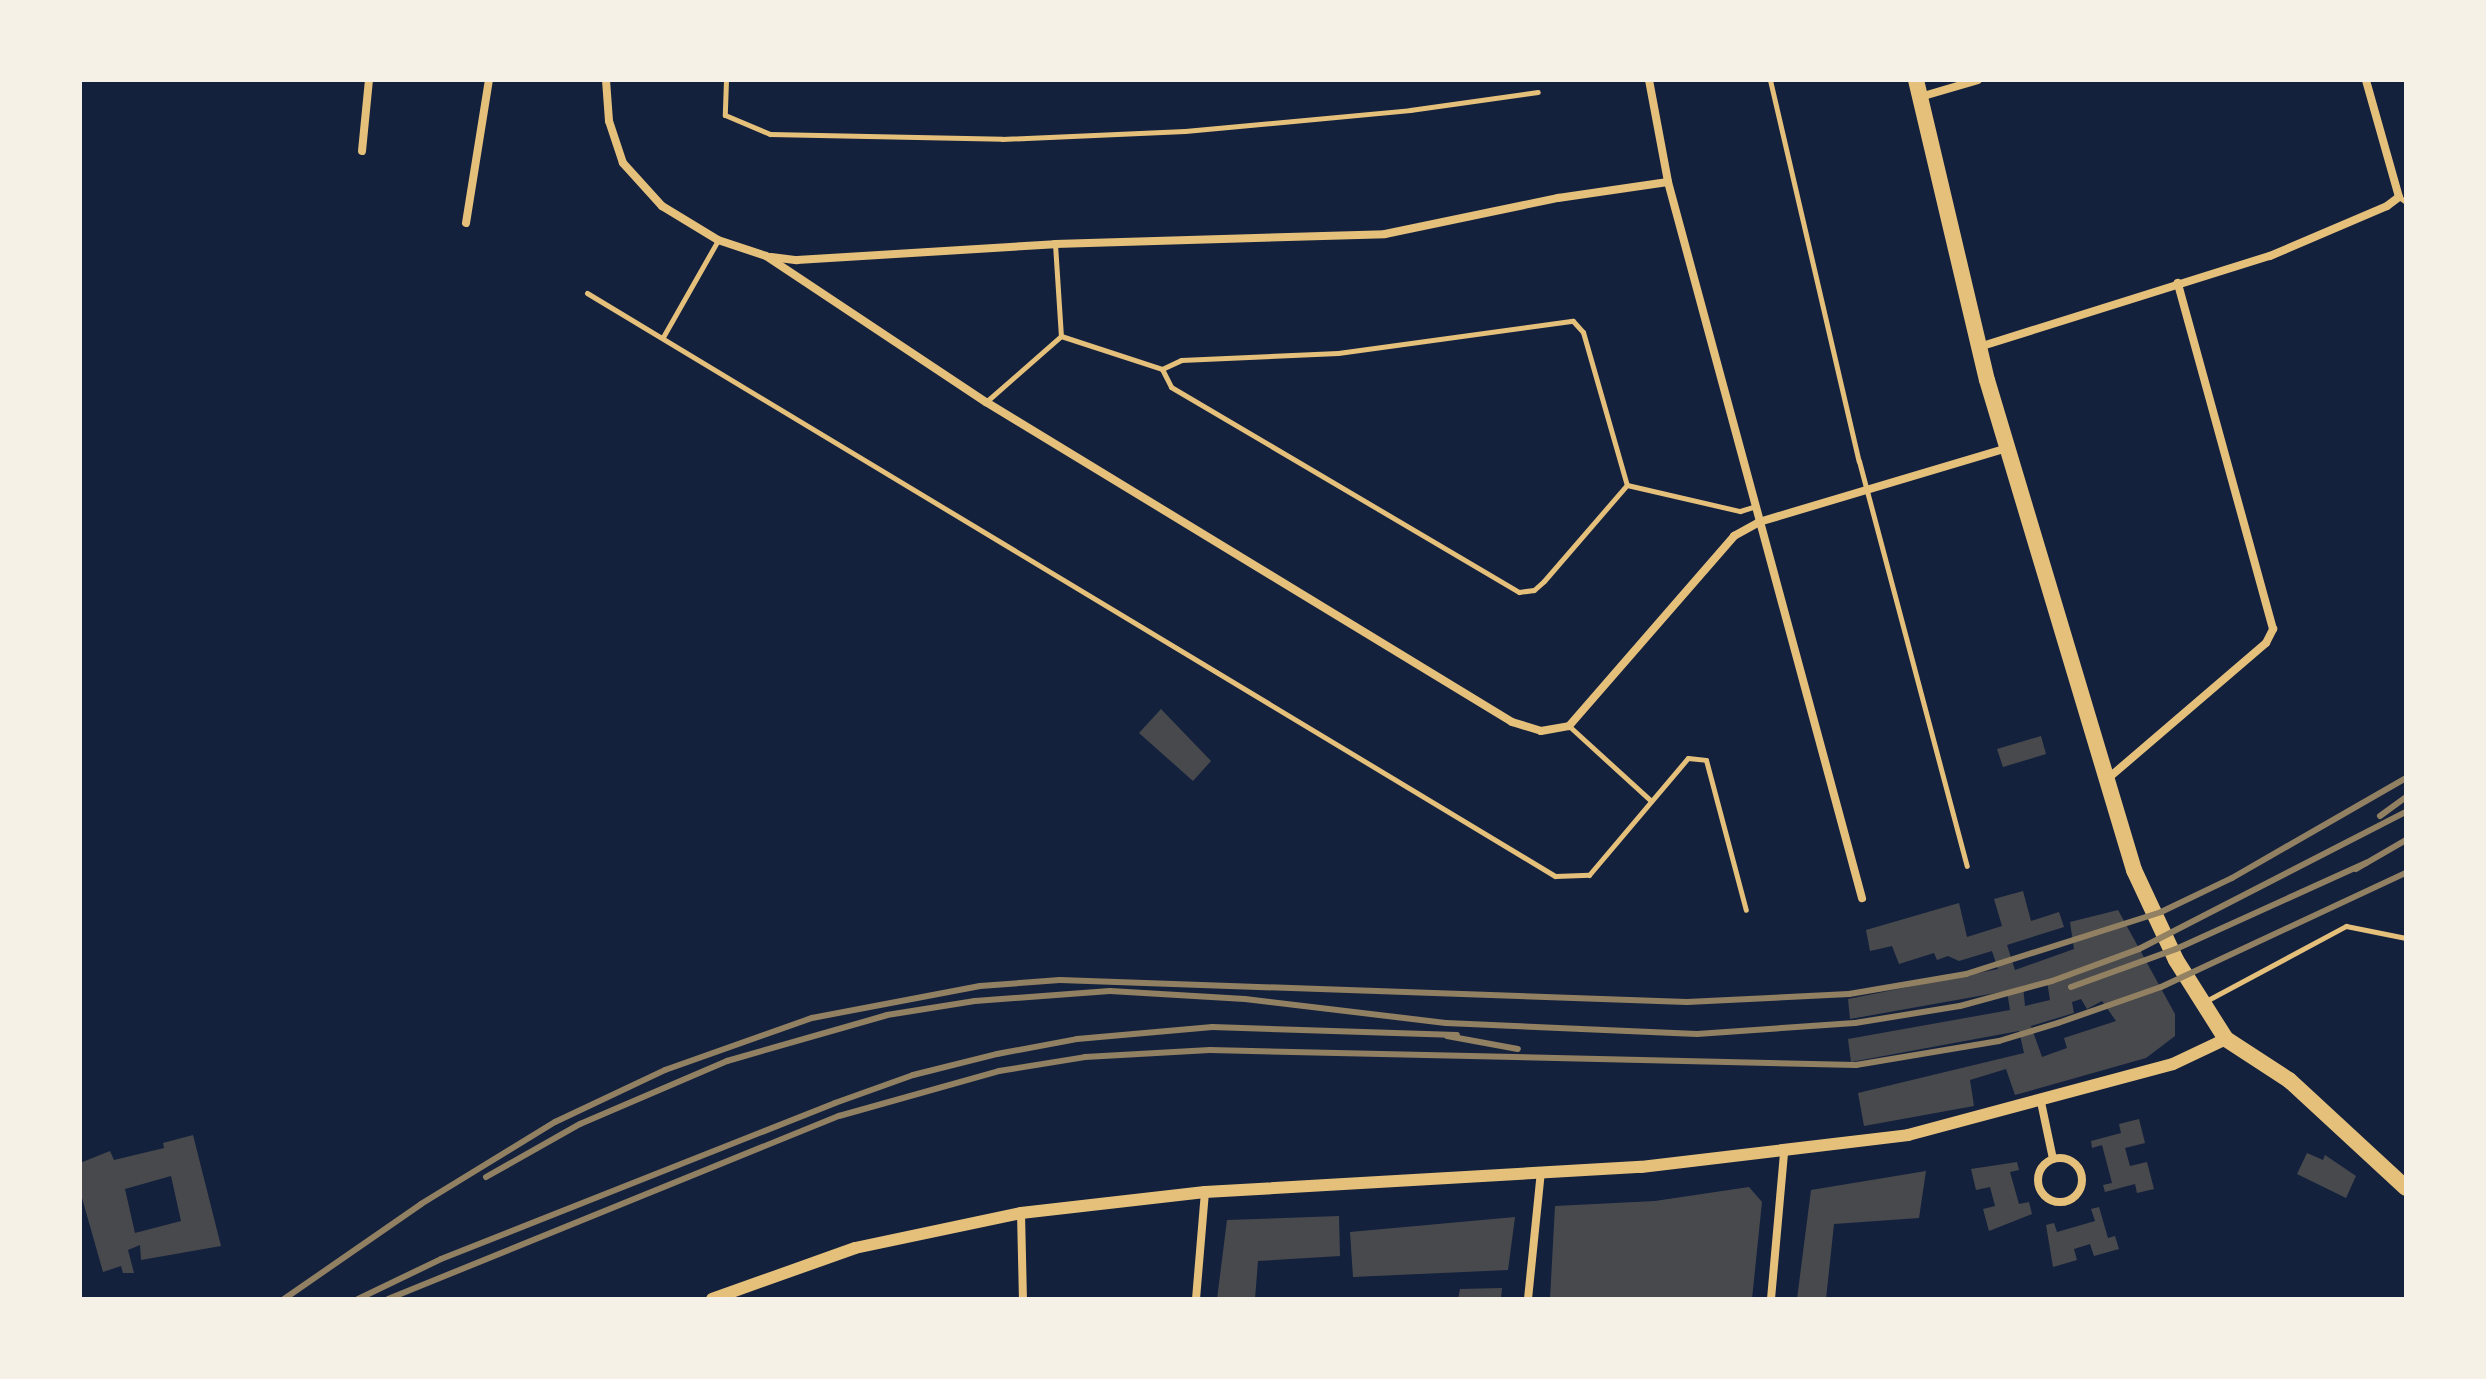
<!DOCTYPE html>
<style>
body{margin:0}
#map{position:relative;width:2486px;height:1379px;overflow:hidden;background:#14213d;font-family:"Space Grotesk",sans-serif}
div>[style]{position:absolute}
.building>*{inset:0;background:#48494c}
.service>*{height:5px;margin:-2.5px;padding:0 2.5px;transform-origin:2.5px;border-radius:2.5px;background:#e5c07b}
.minor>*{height:8px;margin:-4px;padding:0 4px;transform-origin:4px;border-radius:4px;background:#e5c07b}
.minor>.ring{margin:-4px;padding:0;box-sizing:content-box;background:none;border:8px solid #e5c07b;border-radius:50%}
.tertiary>*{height:12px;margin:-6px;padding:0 6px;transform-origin:6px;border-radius:6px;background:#e5c07b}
.primary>*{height:16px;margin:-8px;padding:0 8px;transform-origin:8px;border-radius:8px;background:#e5c07b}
.rail>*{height:6px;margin:-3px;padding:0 3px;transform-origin:3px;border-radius:3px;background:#918062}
span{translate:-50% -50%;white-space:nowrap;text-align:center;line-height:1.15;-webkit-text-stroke:6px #f6f1e7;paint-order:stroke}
.frame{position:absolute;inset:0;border:82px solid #f6f1e7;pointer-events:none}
</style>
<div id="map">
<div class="building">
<i style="clip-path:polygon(1161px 709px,1211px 761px,1193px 781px,1139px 733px)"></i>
<i style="clip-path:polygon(2041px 736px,2046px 754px,2003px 767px,1997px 749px)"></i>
<i style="clip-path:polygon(evenodd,2023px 891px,2031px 921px,2059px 912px,2064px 927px,2007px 945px,2015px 970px,2074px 949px,2070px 922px,2118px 910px,2175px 1014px,2175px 1036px,2146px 1058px,2015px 1095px,2006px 1069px,1970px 1080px,1974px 1106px,1864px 1126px,1858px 1093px,2024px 1053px,2019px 1031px,1851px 1062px,1848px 1039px,2010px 1010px,2007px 991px,1850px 1019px,1848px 999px,1998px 969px,1992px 951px,1959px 961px,1948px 956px,1937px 960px,1934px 953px,1899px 964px,1892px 946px,1870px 951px,1866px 930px,1959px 903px,1967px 937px,2002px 926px,1994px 899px,2023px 891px,2047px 981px,2050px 1000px,2025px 1006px,2023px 986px,2047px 981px,2023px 891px,2081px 999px,2087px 1009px,2102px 1001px,2116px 1021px,2064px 1038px,2067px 1048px,2042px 1057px,2031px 1026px,2074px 1013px,2072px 1002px,2081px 999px)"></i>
<i style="clip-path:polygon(2139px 1119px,2145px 1143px,2125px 1148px,2130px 1166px,2147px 1162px,2154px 1189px,2137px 1193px,2135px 1184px,2105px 1192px,2103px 1185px,2112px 1183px,2102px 1145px,2092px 1148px,2091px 1141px,2121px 1133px,2119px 1124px)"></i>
<i style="clip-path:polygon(evenodd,193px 1135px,221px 1246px,141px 1260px,140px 1245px,128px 1250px,134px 1273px,123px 1273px,121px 1266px,103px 1272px,80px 1191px,80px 1163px,110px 1151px,114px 1160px,164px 1148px,163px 1143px,193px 1135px,171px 1176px,181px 1221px,135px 1233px,125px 1189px,171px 1176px)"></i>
<i style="clip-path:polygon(2307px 1153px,2323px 1160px,2325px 1155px,2356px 1176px,2346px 1198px,2297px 1174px)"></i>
<i style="clip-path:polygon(2017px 1162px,2019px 1170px,2010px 1172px,2019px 1204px,2029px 1202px,2032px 1214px,1989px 1231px,1983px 1209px,1995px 1206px,1990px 1187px,1976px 1190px,1971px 1169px)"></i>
<i style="clip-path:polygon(1926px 1171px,1919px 1218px,1834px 1224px,1826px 1299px,1797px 1299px,1811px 1190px)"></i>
<i style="clip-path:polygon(1749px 1187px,1762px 1202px,1752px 1299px,1550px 1299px,1555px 1206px,1655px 1201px)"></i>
<i style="clip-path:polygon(2099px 1207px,2108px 1238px,2115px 1236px,2119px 1249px,2094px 1256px,2090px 1244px,2074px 1249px,2077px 1260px,2053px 1267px,2046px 1225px,2054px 1223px,2057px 1232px,2095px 1221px,2091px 1209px)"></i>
<i style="clip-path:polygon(1339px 1216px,1340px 1256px,1258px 1261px,1255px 1299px,1217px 1299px,1227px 1220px)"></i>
<i style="clip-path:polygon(1515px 1217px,1508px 1270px,1353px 1277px,1350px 1232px)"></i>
<i style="clip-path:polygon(1502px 1288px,1501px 1299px,1458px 1299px,1460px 1289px)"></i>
</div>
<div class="service">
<i style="left:726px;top:80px;width:35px;rotate:92deg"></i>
<i style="left:725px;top:115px;width:49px;rotate:22.9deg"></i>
<i style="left:770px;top:134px;width:232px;rotate:1.2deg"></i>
<i style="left:1002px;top:139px;width:183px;rotate:-2.5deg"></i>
<i style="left:1185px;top:131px;width:226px;rotate:-5.3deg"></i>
<i style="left:1410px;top:110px;width:129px;rotate:-8deg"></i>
<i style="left:1770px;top:80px;width:391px;rotate:76.9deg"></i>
<i style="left:1859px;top:461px;width:419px;rotate:75.1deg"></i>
<i style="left:2399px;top:197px;width:9px;rotate:36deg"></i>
<i style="left:1055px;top:244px;width:92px;rotate:86.3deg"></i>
<i style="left:587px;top:293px;width:1130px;rotate:31.06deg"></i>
<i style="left:1555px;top:876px;width:34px;rotate:-2deg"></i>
<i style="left:1589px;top:875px;width:153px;rotate:-49.8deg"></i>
<i style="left:1688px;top:758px;width:18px;rotate:6deg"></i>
<i style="left:1706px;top:760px;width:155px;rotate:75.1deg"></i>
<i style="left:1061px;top:336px;width:106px;rotate:18.1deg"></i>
<i style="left:1162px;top:369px;width:21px;rotate:-25deg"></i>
<i style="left:1181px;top:360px;width:157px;rotate:-2.6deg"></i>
<i style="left:1338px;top:353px;width:237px;rotate:-7.8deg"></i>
<i style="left:1573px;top:321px;width:15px;rotate:48deg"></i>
<i style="left:1583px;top:332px;width:159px;rotate:74deg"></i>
<i style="left:663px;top:337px;width:112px;rotate:-60.4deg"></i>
<i style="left:1162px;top:369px;width:20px;rotate:63deg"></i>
<i style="left:1171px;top:387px;width:404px;rotate:30.5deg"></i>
<i style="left:1519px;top:592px;width:15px;rotate:-8deg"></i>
<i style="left:1534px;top:590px;width:13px;rotate:-42deg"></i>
<i style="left:1544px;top:581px;width:127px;rotate:-49.2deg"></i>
<i style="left:987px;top:401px;width:98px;rotate:-41.3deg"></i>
<i style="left:1627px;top:485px;width:116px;rotate:13deg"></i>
<i style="left:1740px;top:511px;width:14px;rotate:-17deg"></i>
<i style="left:1569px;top:726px;width:110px;rotate:42.4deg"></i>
<i style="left:2206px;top:1001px;width:159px;rotate:-28.2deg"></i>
<i style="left:2346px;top:926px;width:61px;rotate:11.3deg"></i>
</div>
<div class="minor">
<i style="left:606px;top:80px;width:41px;rotate:85.8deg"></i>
<i style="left:609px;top:121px;width:44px;rotate:71.6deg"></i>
<i style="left:623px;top:163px;width:58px;rotate:47.8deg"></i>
<i style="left:662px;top:206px;width:66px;rotate:31.3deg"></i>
<i style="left:718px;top:240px;width:51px;rotate:18.4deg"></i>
<i style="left:766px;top:256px;width:264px;rotate:33.6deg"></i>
<i style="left:986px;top:402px;width:616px;rotate:31.31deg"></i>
<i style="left:1512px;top:722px;width:30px;rotate:17deg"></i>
<i style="left:1541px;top:731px;width:28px;rotate:-10deg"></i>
<i style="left:1569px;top:726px;width:252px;rotate:-49deg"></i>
<i style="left:1734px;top:536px;width:29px;rotate:-29deg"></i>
<i style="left:1759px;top:522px;width:260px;rotate:-16.6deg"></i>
<i style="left:1649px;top:80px;width:104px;rotate:79.4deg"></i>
<i style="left:1668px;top:182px;width:742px;rotate:74.84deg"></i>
<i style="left:1920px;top:97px;width:60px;rotate:-16.3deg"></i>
<i style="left:362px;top:151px;width:71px;rotate:-84.4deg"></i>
<i style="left:466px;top:223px;width:145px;rotate:-80.9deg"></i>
<i style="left:771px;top:257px;width:26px;rotate:7deg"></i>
<i style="left:797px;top:260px;width:258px;rotate:-3.5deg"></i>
<i style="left:1055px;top:244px;width:330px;rotate:-1.7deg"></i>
<i style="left:1385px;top:234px;width:177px;rotate:-11.8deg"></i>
<i style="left:1558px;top:198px;width:111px;rotate:-8.3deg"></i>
<i style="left:1979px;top:347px;width:305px;rotate:-17.4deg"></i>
<i style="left:2270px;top:256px;width:127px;rotate:-23.1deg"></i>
<i style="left:2387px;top:206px;width:15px;rotate:-37deg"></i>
<i style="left:2399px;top:197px;width:122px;rotate:-105.8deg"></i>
<i style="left:2105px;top:781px;width:212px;rotate:-40.6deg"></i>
<i style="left:2266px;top:643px;width:16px;rotate:-63deg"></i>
<i style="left:2273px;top:629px;width:359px;rotate:-105.4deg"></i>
<i style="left:2041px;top:1102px;width:58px;rotate:78.1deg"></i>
<i class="ring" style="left:2038px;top:1158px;width:36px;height:36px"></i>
<i style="left:1021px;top:1213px;width:86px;rotate:88.7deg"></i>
<i style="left:1196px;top:1299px;width:107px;rotate:-85.2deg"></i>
<i style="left:1528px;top:1299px;width:128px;rotate:-84.2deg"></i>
<i style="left:1771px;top:1299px;width:147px;rotate:-84.9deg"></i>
</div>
<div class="tertiary">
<i style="left:712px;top:1299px;width:152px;rotate:-19.6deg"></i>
<i style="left:855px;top:1248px;width:170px;rotate:-11.9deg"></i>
<i style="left:1021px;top:1213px;width:185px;rotate:-6.5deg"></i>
<i style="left:1205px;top:1192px;width:437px;rotate:-3.3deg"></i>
<i style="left:1641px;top:1167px;width:269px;rotate:-6.8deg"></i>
<i style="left:1908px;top:1135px;width:274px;rotate:-15deg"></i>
<i style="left:2173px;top:1064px;width:59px;rotate:-25.3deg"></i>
</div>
<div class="primary">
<i style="left:1916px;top:80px;width:308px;rotate:76.7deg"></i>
<i style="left:1987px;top:380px;width:512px;rotate:73.3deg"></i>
<i style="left:2134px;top:870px;width:99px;rotate:65deg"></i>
<i style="left:2176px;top:960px;width:93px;rotate:57.7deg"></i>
<i style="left:2226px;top:1039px;width:75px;rotate:33.1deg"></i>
<i style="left:2289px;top:1080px;width:159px;rotate:42.7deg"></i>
</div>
<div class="rail">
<i style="left:2380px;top:816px;width:32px;rotate:-36deg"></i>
<i style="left:2356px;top:869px;width:58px;rotate:-30.1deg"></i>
<i style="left:2071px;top:987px;width:112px;rotate:-19.9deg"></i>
<i style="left:2176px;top:949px;width:209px;rotate:-24.4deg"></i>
<i style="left:1447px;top:1036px;width:72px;rotate:10.4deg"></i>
<i style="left:486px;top:1177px;width:108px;rotate:-29.4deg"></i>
<i style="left:580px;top:1124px;width:160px;rotate:-23.2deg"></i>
<i style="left:727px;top:1061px;width:166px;rotate:-16deg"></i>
<i style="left:887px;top:1015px;width:89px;rotate:-9deg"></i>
<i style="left:975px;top:1001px;width:135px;rotate:-4.2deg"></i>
<i style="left:1110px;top:991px;width:135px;rotate:3.4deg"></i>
<i style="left:1245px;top:999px;width:202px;rotate:6.8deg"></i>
<i style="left:1446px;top:1023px;width:251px;rotate:2.5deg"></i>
<i style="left:1697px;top:1034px;width:158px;rotate:-4deg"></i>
<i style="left:1855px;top:1023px;width:106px;rotate:-9.2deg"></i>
<i style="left:1960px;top:1006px;width:95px;rotate:-15.2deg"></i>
<i style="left:2052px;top:981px;width:93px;rotate:-20.2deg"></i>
<i style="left:2139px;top:949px;width:300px;rotate:-27.2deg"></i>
<i style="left:284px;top:1299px;width:167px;rotate:-34.7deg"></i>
<i style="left:421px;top:1204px;width:157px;rotate:-31.5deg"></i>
<i style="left:555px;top:1122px;width:122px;rotate:-25.3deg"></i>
<i style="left:665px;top:1070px;width:156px;rotate:-19.5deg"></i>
<i style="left:812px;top:1018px;width:171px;rotate:-10.8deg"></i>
<i style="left:980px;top:986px;width:80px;rotate:-4.3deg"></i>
<i style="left:1060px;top:980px;width:627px;rotate:2.01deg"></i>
<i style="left:1687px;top:1002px;width:162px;rotate:-2.8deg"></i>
<i style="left:1849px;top:994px;width:119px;rotate:-9.7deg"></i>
<i style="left:1966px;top:974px;width:205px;rotate:-17.6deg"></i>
<i style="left:2161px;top:912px;width:79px;rotate:-25.6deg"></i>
<i style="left:2232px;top:878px;width:201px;rotate:-29.9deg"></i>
<i style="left:358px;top:1299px;width:92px;rotate:-25.7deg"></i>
<i style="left:441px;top:1259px;width:424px;rotate:-21.6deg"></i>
<i style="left:835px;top:1103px;width:83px;rotate:-19.7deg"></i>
<i style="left:913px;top:1075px;width:87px;rotate:-14deg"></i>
<i style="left:997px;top:1054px;width:81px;rotate:-10.6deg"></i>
<i style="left:1077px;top:1039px;width:136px;rotate:-5.1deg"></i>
<i style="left:1212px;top:1027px;width:245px;rotate:1.9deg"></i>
<i style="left:388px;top:1299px;width:487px;rotate:-22.1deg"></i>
<i style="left:839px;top:1116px;width:166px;rotate:-15.7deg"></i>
<i style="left:999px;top:1071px;width:87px;rotate:-9.2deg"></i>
<i style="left:1085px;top:1057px;width:125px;rotate:-3.2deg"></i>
<i style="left:1210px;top:1050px;width:646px;rotate:1.33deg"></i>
<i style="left:1856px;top:1065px;width:145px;rotate:-9.5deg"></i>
<i style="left:1999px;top:1041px;width:62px;rotate:-17deg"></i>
<i style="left:2058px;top:1023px;width:109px;rotate:-19.3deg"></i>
<i style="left:2161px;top:987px;width:270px;rotate:-25deg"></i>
</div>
<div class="frame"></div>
</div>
